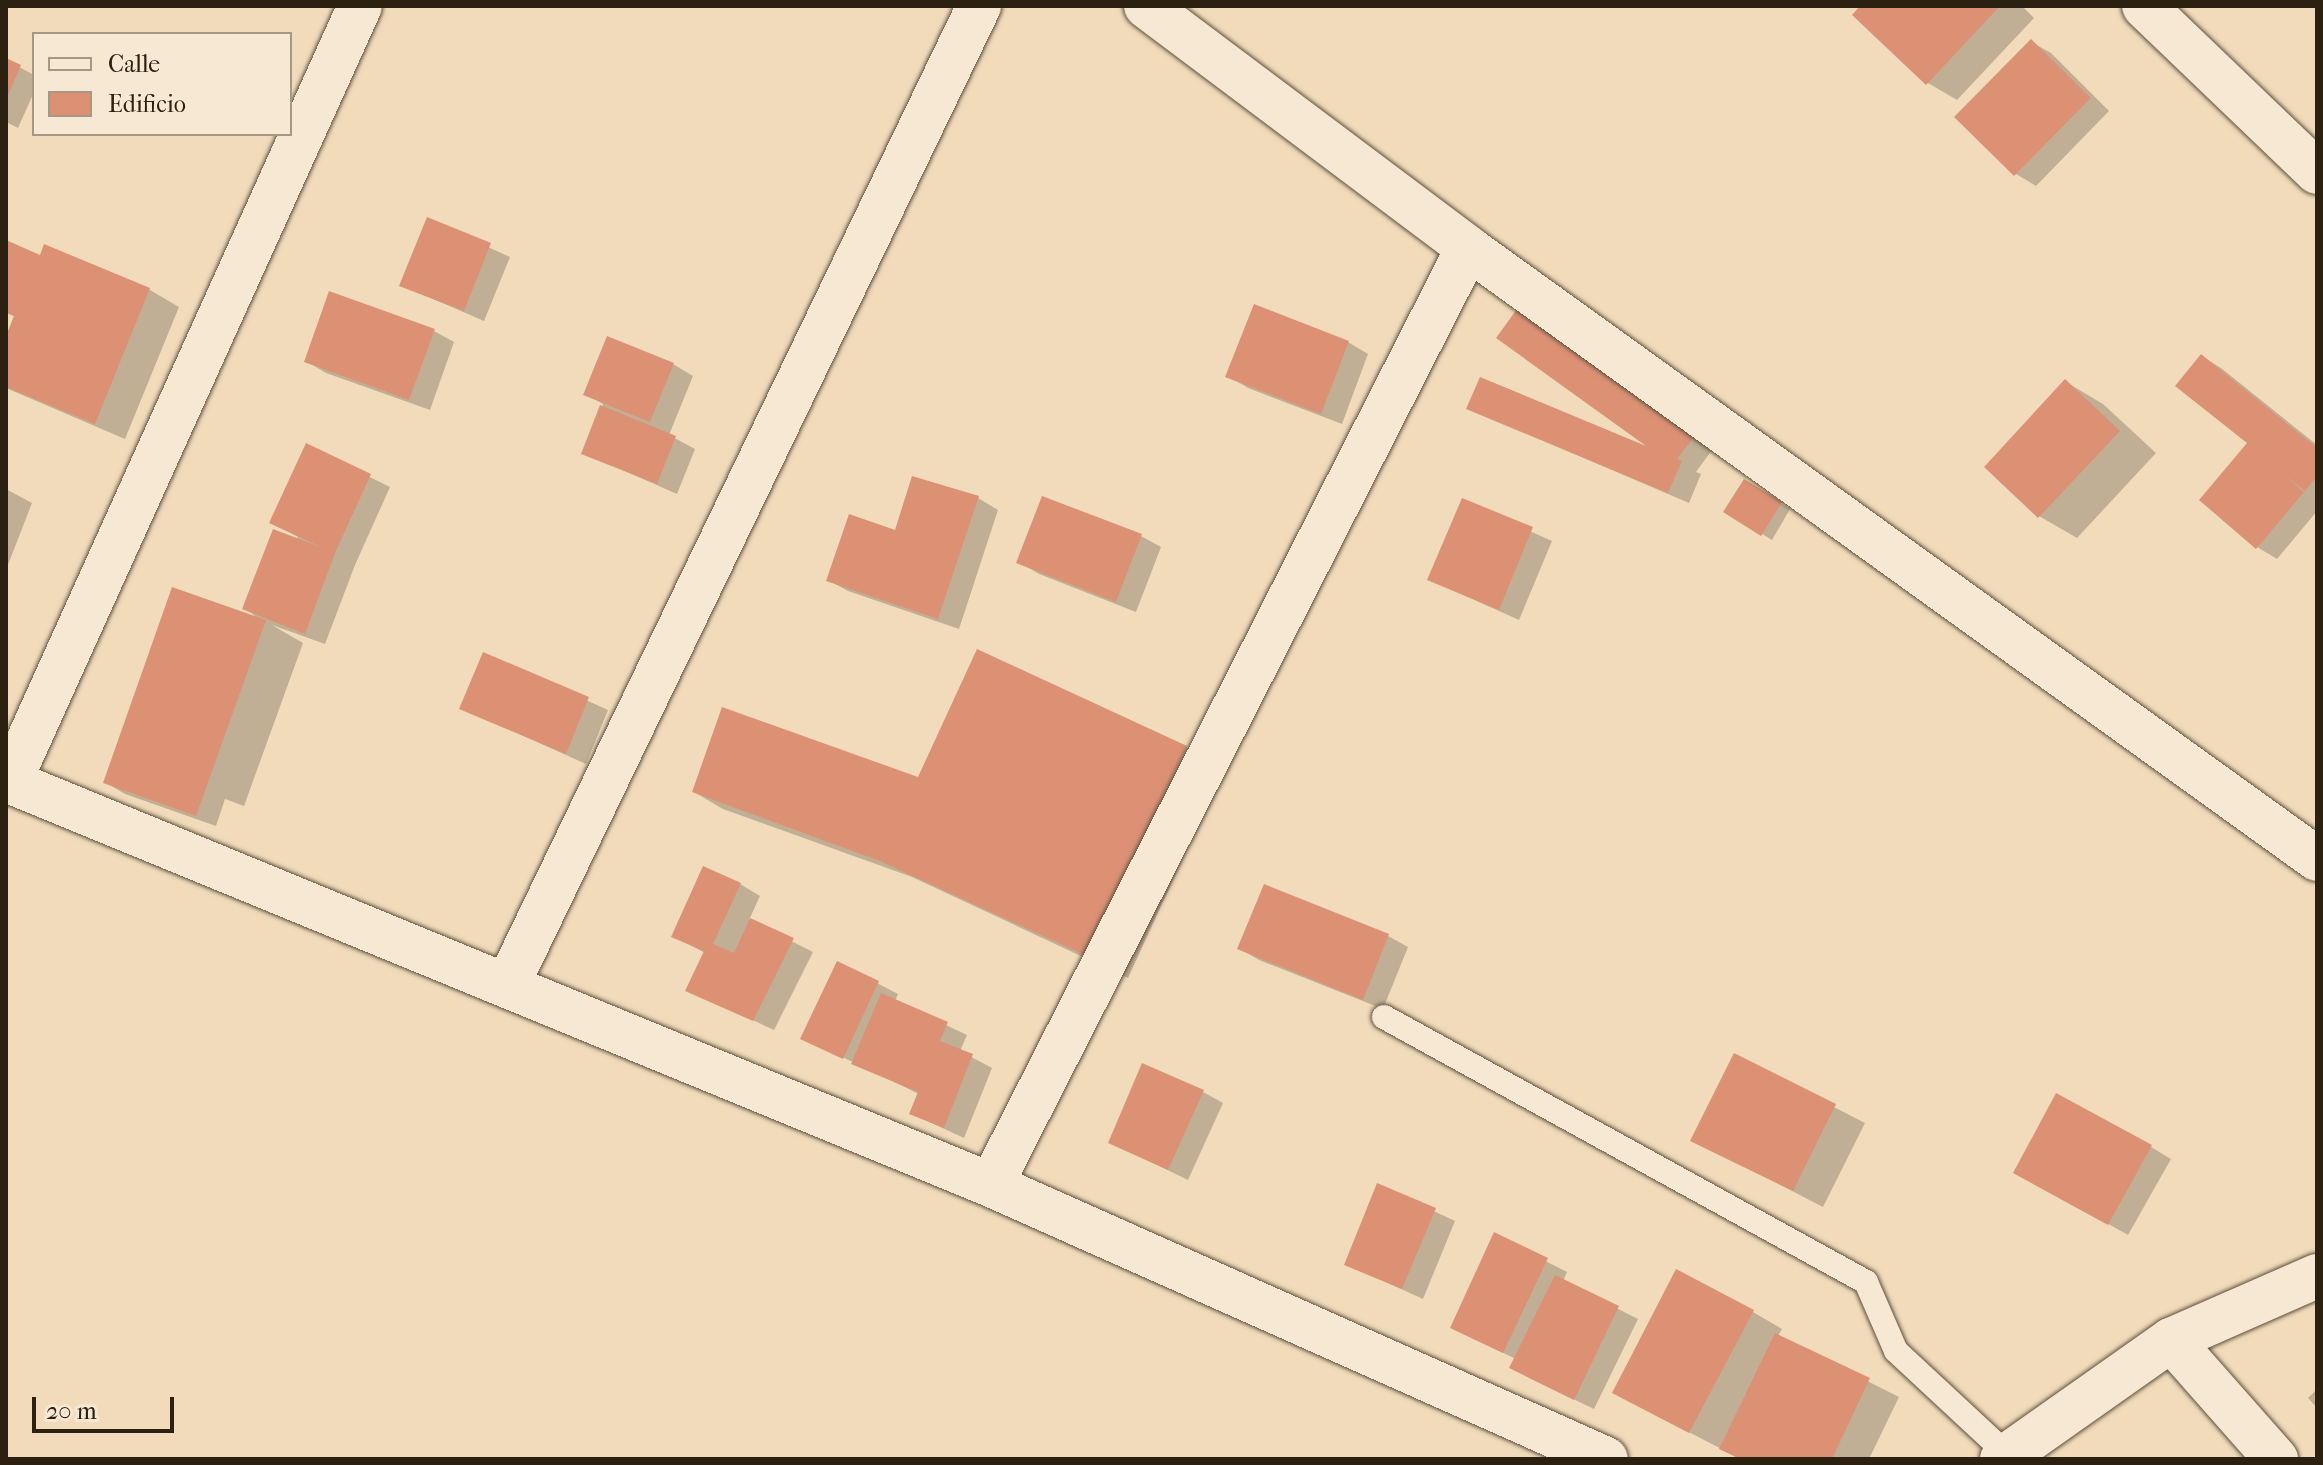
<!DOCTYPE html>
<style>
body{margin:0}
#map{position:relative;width:2323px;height:1465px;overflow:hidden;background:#f1dbbb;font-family:"IM FELL French Canon",serif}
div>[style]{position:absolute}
.shadow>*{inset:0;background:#0003}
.building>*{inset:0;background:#dc9175}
.roads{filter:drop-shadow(0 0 2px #5d4f3c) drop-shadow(0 0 2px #5d4f3c)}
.lane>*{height:24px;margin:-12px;padding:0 12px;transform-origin:12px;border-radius:12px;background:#f6e8d3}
.street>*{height:44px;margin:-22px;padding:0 22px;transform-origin:22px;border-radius:22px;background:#f6e8d3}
.secondary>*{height:44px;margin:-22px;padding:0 22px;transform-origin:22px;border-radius:22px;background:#f6e8d3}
span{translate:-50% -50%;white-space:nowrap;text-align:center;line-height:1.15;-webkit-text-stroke:6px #f6e8d3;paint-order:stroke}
.frame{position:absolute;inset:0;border:8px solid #2c2011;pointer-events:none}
.legend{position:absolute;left:32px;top:32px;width:260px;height:104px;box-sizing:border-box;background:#f6e8d3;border:2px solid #a59885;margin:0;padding:10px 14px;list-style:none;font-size:24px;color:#2c2011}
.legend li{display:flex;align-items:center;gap:16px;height:40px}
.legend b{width:40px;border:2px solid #a59885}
.scale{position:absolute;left:32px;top:1397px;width:142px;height:36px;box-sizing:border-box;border:4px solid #2c2011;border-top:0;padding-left:10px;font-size:24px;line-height:28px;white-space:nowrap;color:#2c2011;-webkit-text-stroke:6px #f6e8d3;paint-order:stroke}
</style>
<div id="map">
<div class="shadow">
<i style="clip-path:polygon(1863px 6px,2022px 6px,2034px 18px,1957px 100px,1928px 83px)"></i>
<i style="clip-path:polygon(2031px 42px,2051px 53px,2109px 111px,2036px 186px,2016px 174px)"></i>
<i style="clip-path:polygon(6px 60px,34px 75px,34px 92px,18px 128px,6px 122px)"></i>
<i style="clip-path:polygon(428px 220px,510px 257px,484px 321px,401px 285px)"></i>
<i style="clip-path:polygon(6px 242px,39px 257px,45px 247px,150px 290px,179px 307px,125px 439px,6px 388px,6px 342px,16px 317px,6px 313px)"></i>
<i style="clip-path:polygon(1518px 312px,1712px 450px,1696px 472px,1701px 474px,1689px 503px,1469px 409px,1652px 450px)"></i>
<i style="clip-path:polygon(434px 331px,454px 342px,430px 410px,326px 373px,306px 361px)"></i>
<i style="clip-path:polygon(1348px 342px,1368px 354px,1342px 424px,1248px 388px,1228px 376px)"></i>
<i style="clip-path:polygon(2201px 356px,2221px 368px,2317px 445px,2317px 511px,2277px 559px,2257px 547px,2250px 443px)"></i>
<i style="clip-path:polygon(673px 364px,693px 376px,669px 435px,695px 449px,677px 494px,584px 453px,603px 404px,586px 394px)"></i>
<i style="clip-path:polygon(2066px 382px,2103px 404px,2156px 453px,2077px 538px,2039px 516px)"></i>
<i style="clip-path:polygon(307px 446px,390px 487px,355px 565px,325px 644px,272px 625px,303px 643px,244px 806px,225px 799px,216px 826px,125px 794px,105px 782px,260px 620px,245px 608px,298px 537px,271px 522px)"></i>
<i style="clip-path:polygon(1744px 481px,1790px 509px,1772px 540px,1726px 512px)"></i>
<i style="clip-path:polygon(6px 489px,32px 503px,6px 570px)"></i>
<i style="clip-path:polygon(978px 498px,998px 510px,959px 629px,848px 591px,828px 580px,897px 532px)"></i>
<i style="clip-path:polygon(1463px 501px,1552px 541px,1519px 620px,1430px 580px)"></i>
<i style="clip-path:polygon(1141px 536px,1161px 547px,1136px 612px,1039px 574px,1019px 562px)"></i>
<i style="clip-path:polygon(484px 654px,608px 710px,586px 764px,461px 708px)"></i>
<i style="clip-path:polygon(1186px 747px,1224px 769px,1128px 978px,912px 877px,723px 809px,694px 792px,919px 780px)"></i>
<i style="clip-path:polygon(740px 884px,760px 896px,749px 920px,813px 952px,774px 1030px,688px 990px,705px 953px,673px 936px)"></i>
<i style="clip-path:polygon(1388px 936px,1408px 947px,1383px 1009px,1259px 960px,1240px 949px)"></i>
<i style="clip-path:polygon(838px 963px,898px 994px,895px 1001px,967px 1035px,960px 1051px,992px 1068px,964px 1138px,912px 1114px,919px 1094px,803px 1038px)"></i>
<i style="clip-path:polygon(1735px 1056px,1865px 1123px,1823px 1207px,1693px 1140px)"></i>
<i style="clip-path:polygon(1203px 1092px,1223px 1103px,1188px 1180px,1110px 1142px)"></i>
<i style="clip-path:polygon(2151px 1147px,2171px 1159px,2128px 1235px,2016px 1172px)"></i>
<i style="clip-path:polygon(1378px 1185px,1455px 1221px,1423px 1299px,1346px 1264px)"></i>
<i style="clip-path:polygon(1495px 1235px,1567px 1272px,1563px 1281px,1638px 1319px,1594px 1409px,1532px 1379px,1516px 1359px,1472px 1338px)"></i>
<i style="clip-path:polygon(1753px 1312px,1782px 1329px,1778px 1336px,1899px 1397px,1869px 1459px,1741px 1459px,1644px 1409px)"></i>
<i style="clip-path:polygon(2317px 1389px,2317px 1408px,2308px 1398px)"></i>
</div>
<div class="building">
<i style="clip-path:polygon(1860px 6px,2000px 6px,1926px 85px,1852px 15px)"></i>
<i style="clip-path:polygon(2031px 39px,2091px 98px,2014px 176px,1954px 117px)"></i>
<i style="clip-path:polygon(6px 58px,21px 65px,6px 100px)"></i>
<i style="clip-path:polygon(427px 217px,491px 243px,464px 311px,399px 286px)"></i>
<i style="clip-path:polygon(6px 240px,40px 255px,44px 244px,150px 288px,95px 424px,6px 387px,6px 336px,14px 316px,6px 312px)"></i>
<i style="clip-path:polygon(329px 291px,435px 329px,409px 400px,304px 362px)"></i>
<i style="clip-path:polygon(1254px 304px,1349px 341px,1321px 414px,1225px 377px)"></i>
<i style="clip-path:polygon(1517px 309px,1694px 437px,1677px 459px,1682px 461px,1668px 493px,1466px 409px,1480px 377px,1646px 446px,1496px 338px)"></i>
<i style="clip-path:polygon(607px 336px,674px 363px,650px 422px,583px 395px)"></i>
<i style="clip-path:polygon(2201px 354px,2317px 448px,2317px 476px,2305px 491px,2283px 474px,2304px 492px,2256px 549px,2199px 500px,2247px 443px,2175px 386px)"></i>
<i style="clip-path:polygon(2065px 379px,2120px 431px,2038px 518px,1984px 467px)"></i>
<i style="clip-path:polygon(600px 405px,676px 436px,657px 484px,581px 454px)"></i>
<i style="clip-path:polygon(306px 443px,371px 474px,335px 553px,305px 634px,242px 609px,273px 529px,323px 548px,269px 523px)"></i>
<i style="clip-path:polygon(912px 476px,979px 496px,938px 619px,826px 581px,849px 514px,895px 530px)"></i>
<i style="clip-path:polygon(1744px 479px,1782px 502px,1761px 536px,1723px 512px)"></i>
<i style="clip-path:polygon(1042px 496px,1142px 534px,1116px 602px,1016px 563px)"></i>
<i style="clip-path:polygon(1462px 498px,1533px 527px,1499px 610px,1427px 580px)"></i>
<i style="clip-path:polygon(172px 587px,266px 620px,196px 816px,103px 783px)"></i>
<i style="clip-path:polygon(977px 649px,1187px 746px,1089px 957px,880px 861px,692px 792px,722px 707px,918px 777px)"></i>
<i style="clip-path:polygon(483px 652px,589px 697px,566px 754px,459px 709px)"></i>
<i style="clip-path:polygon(703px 866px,741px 883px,713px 944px,734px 953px,750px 918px,794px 938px,753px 1021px,685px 991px,704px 951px,671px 937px)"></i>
<i style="clip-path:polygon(1264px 884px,1389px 934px,1363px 1000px,1237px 949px)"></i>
<i style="clip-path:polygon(837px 961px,879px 981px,843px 1059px,800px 1039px)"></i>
<i style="clip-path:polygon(881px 993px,948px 1022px,940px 1041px,973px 1054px,944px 1128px,909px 1114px,918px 1092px,851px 1064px)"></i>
<i style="clip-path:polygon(1734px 1053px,1836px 1104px,1793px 1191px,1690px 1141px)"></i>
<i style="clip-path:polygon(1142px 1063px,1204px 1090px,1168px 1170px,1108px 1143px)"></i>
<i style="clip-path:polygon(2056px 1093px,2152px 1145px,2108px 1225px,2013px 1173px)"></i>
<i style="clip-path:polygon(1377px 1183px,1436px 1208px,1402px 1289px,1344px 1265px)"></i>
<i style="clip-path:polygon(1494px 1232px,1548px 1258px,1503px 1353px,1450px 1328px)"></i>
<i style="clip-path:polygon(1676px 1269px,1754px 1310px,1689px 1433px,1612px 1393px)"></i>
<i style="clip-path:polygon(1555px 1275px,1619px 1306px,1574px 1400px,1509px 1368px)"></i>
<i style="clip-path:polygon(1775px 1333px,1870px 1378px,1832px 1459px,1740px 1459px,1719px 1449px)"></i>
</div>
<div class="roads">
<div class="lane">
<i style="left:1384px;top:1017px;width:550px;rotate:28.8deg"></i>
<i style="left:1866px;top:1282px;width:75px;rotate:66.5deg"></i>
<i style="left:1896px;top:1351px;width:151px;rotate:42.9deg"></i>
</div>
<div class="street">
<i style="left:1146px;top:6px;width:403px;rotate:36.9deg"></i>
<i style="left:1468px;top:248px;width:1046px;rotate:35.74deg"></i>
<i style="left:2144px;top:6px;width:240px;rotate:43.8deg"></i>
<i style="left:6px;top:780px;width:1065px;rotate:22.35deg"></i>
<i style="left:991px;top:1185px;width:673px;rotate:24.01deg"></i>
<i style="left:10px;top:781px;width:850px;rotate:-65.7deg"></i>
<i style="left:507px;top:986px;width:1088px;rotate:-64.28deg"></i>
<i style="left:991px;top:1185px;width:1051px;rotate:-63.02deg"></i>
<i style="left:2171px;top:1340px;width:159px;rotate:48.6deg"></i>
</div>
<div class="secondary">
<i style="left:2002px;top:1459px;width:207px;rotate:-35.2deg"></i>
<i style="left:2171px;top:1340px;width:159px;rotate:-23.7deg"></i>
</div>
</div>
<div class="frame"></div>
<ul class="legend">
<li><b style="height:10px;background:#f6e8d3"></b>Calle</li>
<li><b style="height:22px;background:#dc9175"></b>Edificio</li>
</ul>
<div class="scale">20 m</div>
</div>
